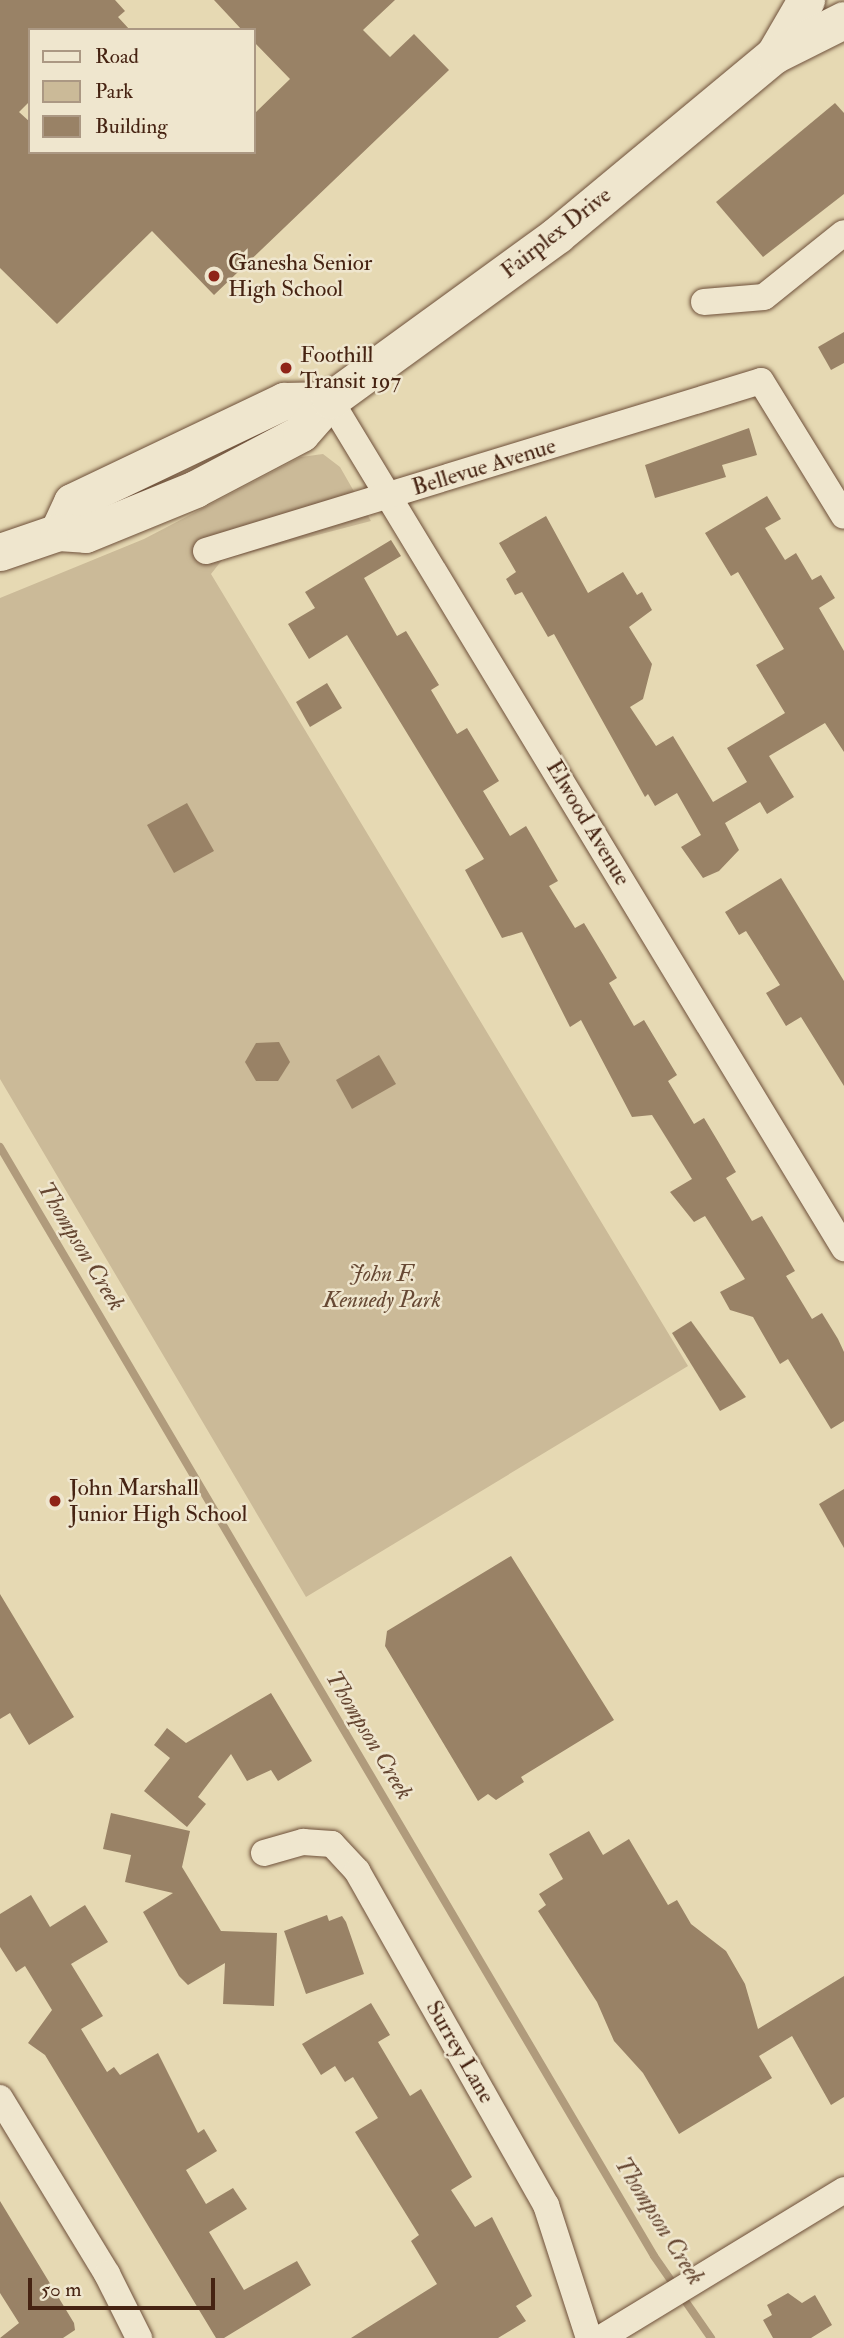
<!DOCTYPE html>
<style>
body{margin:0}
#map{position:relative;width:844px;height:2338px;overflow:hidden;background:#e6d9b3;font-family:"IM FELL Double Pica",serif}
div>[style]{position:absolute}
.green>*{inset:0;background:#cbba98}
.stream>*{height:8px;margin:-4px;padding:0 4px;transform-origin:4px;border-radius:4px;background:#b09b7c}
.building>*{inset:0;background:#998266}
.roads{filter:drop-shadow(0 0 2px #6e503a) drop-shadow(0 0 2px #6e503a)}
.minor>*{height:26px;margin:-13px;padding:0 13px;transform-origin:13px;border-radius:13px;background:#efe6ce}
.secondary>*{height:37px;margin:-18.5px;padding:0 18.5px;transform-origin:18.5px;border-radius:18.5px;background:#efe6ce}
.dots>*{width:19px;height:19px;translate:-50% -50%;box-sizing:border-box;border:4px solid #efe6ce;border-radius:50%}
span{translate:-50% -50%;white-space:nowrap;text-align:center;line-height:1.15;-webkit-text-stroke:5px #efe6ce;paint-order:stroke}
.street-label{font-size:23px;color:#462312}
.poi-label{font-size:23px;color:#462312}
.left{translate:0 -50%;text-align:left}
.park-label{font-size:23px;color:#674934;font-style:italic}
.water-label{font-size:24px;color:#664732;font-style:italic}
.legend{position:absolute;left:28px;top:28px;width:228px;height:126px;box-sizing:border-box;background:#efe6ce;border:2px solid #ab9883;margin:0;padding:9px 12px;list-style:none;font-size:21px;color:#462312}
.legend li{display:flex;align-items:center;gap:14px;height:35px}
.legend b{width:35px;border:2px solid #ab9883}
.scale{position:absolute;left:28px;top:2278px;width:187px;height:32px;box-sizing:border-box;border:4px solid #462312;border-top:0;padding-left:9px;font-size:21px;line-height:24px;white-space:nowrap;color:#462312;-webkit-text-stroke:5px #efe6ce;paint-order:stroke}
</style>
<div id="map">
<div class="green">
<i style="clip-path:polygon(323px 454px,340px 467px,371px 521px,222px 560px,211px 574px,688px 1366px,306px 1597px,0 1079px,0 598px,144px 539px,301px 457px)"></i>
</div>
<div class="stream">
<i style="left:0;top:1147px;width:1287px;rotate:59.47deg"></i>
<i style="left:654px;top:2256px;width:100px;rotate:55.2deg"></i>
</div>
<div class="building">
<i style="clip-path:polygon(0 0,115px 0,125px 11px,118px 17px,130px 30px,30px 30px,30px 101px,19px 112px,30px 122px,30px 152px,254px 152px,254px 114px,290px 79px,254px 42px,254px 30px,242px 30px,214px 0,395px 0,363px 30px,390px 57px,414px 34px,449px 70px,214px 295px,152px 231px,57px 324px,0 268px)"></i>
<i style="clip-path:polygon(835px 103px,844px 113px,844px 194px,763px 257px,716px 202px)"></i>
<i style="clip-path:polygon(844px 332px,844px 363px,831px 370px,818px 347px)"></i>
<i style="clip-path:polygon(749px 428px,757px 455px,722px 465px,726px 477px,655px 498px,645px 465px)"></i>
<i style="clip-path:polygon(767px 496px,781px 519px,765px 528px,785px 560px,796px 553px,812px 580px,821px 575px,835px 598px,819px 608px,844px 651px,844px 752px,825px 723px,769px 756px,794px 797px,767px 814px,760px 802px,725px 823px,739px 850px,719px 871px,703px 878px,681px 847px,701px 835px,677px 793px,655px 806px,648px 794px,645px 797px,554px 634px,548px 637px,522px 592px,515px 595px,506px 579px,516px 572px,499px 543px,546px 516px,588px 593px,623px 572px,637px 595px,642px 592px,652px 610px,629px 627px,652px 664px,643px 699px,630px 707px,656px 746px,673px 736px,713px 802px,747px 782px,727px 748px,785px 713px,756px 665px,784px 649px,738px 572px,731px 576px,705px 533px)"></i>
<i style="clip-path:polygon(391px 540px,401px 556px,364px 578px,397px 636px,406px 631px,439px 685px,431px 690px,457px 734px,467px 728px,499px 781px,483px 791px,510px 836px,526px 826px,558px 881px,549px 886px,575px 928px,584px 923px,604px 956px,617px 978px,609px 983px,634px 1026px,644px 1020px,677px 1075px,668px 1081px,694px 1124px,704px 1118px,719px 1143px,736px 1172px,726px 1178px,752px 1221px,762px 1216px,782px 1249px,795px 1271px,786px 1276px,812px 1319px,822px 1313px,838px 1339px,844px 1352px,844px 1421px,831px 1429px,788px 1359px,780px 1364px,753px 1317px,730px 1310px,720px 1292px,745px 1279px,705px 1216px,694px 1222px,670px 1192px,692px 1179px,652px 1115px,632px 1117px,581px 1020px,570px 1027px,522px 932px,502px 938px,465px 870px,484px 859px,347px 635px,309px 659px,288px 624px,315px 608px,305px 592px)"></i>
<i style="clip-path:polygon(327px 683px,342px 708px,310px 727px,296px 702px)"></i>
<i style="clip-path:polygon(187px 803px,214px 851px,174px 873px,147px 825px)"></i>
<i style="clip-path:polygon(781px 878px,844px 981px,844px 1086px,801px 1017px,786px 1026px,766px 993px,780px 985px,746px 931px,739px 935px,725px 912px)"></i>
<i style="clip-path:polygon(279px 1042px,290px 1062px,278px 1081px,256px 1081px,245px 1062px,256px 1043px)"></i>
<i style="clip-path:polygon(379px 1055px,396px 1084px,352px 1109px,336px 1080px)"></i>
<i style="clip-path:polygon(691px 1321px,746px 1397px,720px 1411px,672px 1333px)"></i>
<i style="clip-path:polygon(844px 1489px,844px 1548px,819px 1504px)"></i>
<i style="clip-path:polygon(511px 1556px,614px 1720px,521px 1777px,524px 1782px,496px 1800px,488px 1794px,478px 1801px,385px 1646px,387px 1631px)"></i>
<i style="clip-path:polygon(0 1594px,74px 1717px,29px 1745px,10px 1713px,0 1719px)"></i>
<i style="clip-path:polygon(271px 1693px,312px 1761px,278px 1781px,271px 1770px,247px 1781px,231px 1754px,198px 1797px,206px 1804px,187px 1827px,144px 1791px,170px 1758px,154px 1745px,167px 1728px,186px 1743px)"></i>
<i style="clip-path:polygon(111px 1813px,190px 1831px,182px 1867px,221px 1931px,277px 1933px,274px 2006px,223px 2004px,225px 1963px,188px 1985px,179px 1976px,143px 1912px,173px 1893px,125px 1882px,131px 1855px,103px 1849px)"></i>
<i style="clip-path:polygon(589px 1831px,603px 1855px,629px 1839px,668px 1905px,677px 1900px,691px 1924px,726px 1951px,745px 1984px,758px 2029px,844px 1976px,844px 2097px,831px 2105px,792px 2036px,759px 2056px,772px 2078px,679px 2134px,643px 2073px,614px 2041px,597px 2002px,538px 1911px,546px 1905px,539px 1894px,563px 1879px,549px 1854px)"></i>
<i style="clip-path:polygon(31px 1895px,50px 1927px,85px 1905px,108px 1942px,71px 1964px,103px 2016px,81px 2029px,107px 2072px,114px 2067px,120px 2075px,158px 2053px,198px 2133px,204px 2129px,217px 2151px,186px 2170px,206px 2204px,233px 2188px,247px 2209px,209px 2232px,244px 2290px,297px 2261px,311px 2285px,224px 2338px,216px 2338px,45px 2055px,28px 2043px,52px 2010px,25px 1966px,16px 1972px,0 1947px,0 1914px)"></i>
<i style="clip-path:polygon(327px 1915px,329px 1921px,342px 1916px,346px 1922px,364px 1974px,306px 1994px,284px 1931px)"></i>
<i style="clip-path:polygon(371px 2003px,390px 2035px,378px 2042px,410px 2096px,421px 2089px,472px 2177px,451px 2190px,475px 2227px,492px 2217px,532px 2296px,516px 2306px,526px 2321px,498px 2338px,351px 2338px,437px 2284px,411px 2241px,419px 2235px,355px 2132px,378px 2118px,353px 2077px,345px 2082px,335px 2066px,321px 2075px,302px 2044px)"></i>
<i style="clip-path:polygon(0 2201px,74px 2323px,75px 2330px,63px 2338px,0 2338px,19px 2323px,0 2293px)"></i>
<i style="clip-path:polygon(788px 2293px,802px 2303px,815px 2295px,832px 2325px,811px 2338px,773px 2338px,763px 2320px,772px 2315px,767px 2305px)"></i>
</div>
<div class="roads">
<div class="minor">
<i style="left:704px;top:302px;width:60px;rotate:-4.8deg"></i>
<i style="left:764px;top:297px;width:102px;rotate:-38.7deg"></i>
<i style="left:330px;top:400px;width:992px;rotate:58.78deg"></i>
<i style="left:206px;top:551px;width:580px;rotate:-17.03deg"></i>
<i style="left:761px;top:381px;width:158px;rotate:58.4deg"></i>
<i style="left:264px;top:1853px;width:41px;rotate:-15.8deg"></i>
<i style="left:303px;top:1842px;width:29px;rotate:4deg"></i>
<i style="left:332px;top:1844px;width:37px;rotate:47deg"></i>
<i style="left:357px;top:1871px;width:384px;rotate:60.5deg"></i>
<i style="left:546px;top:2205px;width:140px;rotate:72.1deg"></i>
<i style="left:0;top:2098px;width:206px;rotate:58.7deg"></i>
<i style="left:107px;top:2274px;width:72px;rotate:63.4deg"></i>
<i style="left:601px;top:2338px;width:285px;rotate:-31.3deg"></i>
</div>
<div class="secondary">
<i style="left:774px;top:55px;width:64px;rotate:-59.8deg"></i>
<i style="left:58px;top:532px;width:33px;rotate:-65deg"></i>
<i style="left:72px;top:502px;width:235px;rotate:-25.5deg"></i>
<i style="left:284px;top:401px;width:46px;rotate:-1.2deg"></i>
<i style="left:0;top:552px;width:61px;rotate:-19deg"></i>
<i style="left:58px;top:532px;width:27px;rotate:4deg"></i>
<i style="left:85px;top:534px;width:119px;rotate:-22.2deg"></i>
<i style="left:195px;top:489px;width:120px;rotate:-27.8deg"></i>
<i style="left:301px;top:433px;width:44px;rotate:-48.7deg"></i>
<i style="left:330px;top:400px;width:281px;rotate:-36deg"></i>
<i style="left:557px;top:235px;width:282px;rotate:-39.7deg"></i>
<i style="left:774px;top:55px;width:78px;rotate:-26.6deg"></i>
</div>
</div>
<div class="dots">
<i style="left:214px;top:276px;background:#8f2418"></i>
<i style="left:286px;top:368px;background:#8f2418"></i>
<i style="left:55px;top:1501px;background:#8f2418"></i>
</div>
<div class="street-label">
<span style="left:556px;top:233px;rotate:-38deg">Fairplex Drive</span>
<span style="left:484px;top:467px;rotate:-17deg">Bellevue Avenue</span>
<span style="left:588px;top:823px;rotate:59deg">Elwood Avenue</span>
<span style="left:460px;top:2052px;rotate:60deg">Surrey Lane</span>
</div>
<div class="poi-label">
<span class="left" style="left:228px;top:276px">Ganesha Senior<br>High School</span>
<span class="left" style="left:300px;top:368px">Foothill<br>Transit 197</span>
<span class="left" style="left:69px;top:1501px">John Marshall<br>Junior High School</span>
</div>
<div class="park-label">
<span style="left:382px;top:1287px">John F.<br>Kennedy Park</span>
</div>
<div class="water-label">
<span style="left:81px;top:1246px;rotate:59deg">Thompson Creek</span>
<span style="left:369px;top:1735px;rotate:59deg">Thompson Creek</span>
<span style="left:659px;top:2221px;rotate:58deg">Thompson Creek</span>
</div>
<ul class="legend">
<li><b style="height:9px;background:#efe6ce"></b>Road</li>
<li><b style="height:19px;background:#cbba98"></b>Park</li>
<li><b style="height:19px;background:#998266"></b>Building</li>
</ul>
<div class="scale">50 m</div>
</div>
